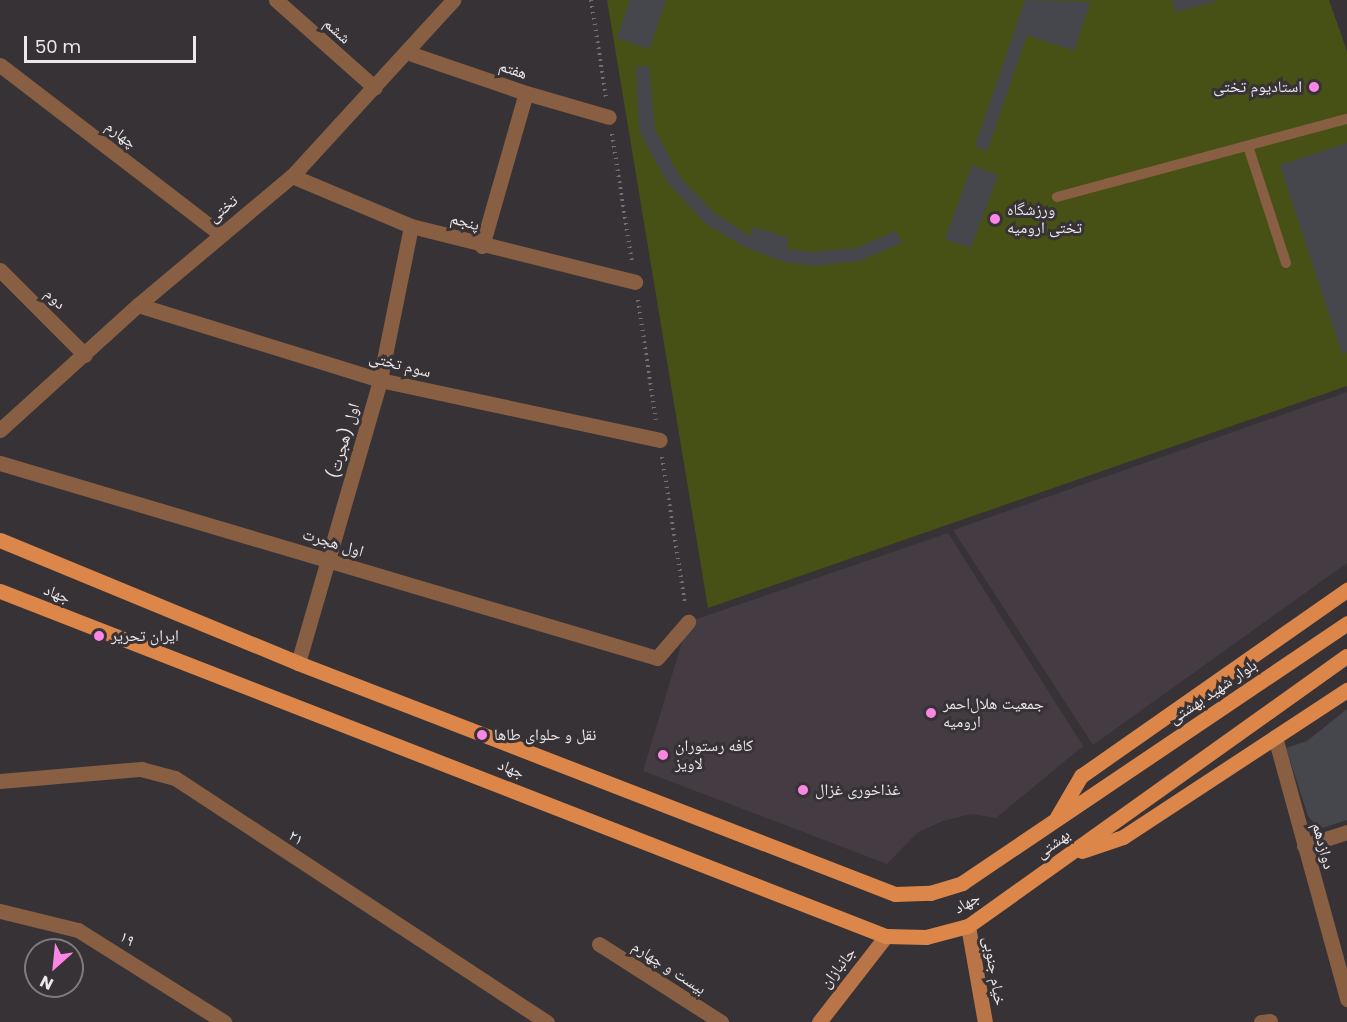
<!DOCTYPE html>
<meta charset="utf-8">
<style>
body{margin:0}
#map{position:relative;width:1347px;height:1022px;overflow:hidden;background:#373236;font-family:Poppins,"Noto Naskh Arabic",sans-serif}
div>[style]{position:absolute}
.built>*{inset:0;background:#443b43}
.green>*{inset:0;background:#475015}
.building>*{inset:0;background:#46464d}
.path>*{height:4px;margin-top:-2px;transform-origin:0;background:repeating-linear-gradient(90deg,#736f72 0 1.5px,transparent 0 6px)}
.service>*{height:10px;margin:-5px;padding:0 5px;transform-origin:5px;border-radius:5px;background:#895f43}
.minor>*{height:15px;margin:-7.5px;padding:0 7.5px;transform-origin:7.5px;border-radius:7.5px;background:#895f43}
.secondary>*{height:15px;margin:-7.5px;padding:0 7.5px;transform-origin:7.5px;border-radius:7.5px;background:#b97547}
.primary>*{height:15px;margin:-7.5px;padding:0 7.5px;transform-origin:7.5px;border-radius:7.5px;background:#dd8649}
.dots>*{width:16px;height:16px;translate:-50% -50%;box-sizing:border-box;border:3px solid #373236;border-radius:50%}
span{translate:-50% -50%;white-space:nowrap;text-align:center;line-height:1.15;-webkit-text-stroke:6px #373236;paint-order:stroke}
.street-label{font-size:16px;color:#ece8eb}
.poi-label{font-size:16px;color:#ece8eb}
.right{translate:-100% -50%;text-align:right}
.left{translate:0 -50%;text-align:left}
.north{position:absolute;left:24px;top:938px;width:60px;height:60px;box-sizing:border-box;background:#373236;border:2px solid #7f7b7e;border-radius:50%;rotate:207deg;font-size:16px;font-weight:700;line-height:24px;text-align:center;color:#ece8eb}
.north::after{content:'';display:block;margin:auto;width:21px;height:27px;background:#fc86e4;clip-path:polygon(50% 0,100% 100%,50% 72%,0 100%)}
.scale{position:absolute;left:24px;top:36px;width:172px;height:27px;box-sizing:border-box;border:3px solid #ece8eb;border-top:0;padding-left:8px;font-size:18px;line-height:21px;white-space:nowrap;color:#ece8eb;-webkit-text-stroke:4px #373236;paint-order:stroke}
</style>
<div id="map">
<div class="built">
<i style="clip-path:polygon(1347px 392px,1347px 563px,1093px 745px,953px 530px)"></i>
<i style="clip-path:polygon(948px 533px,1083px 746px,996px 818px,971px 814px,943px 821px,918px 832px,887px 864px,643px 771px,688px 622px)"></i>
</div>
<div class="green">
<i style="clip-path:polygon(607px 0,1329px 0,1347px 51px,1347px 386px,708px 608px)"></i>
</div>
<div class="building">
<i style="clip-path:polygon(630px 0,666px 0,649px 49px,617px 38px)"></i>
<i style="clip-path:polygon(1025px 0,1090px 2px,1074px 51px,1027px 35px,987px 151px,975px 146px)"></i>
<i style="clip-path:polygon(1172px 0,1216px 0,1217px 1px,1175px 12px)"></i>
<i style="clip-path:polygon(636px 66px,649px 66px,655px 130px,680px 177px,714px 213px,750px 236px,753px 227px,789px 238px,787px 249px,812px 252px,856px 248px,896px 231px,902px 243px,859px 261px,815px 266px,784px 262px,745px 247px,706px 224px,667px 182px,639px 131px)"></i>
<i style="clip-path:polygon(1347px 143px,1347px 352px,1342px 354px,1280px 165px)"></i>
<i style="clip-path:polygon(972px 165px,998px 175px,971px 248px,945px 239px)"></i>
<i style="clip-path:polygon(1347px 709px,1347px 820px,1319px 829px,1308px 816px,1286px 748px,1307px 741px)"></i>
</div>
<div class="path">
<i style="left:591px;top:0;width:98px;rotate:81.2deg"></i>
<i style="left:612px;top:134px;width:131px;rotate:81.2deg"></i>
<i style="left:638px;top:300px;width:121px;rotate:81.5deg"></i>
<i style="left:662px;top:457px;width:149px;rotate:81.1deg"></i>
</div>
<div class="service">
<i style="left:1248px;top:146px;width:123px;rotate:72deg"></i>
<i style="left:1057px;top:197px;width:300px;rotate:-15.1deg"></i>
</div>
<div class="minor">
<i style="left:276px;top:0;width:132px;rotate:41.6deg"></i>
<i style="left:406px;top:52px;width:127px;rotate:18.9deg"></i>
<i style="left:526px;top:93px;width:86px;rotate:16.1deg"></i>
<i style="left:0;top:65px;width:277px;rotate:37.5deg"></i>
<i style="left:292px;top:176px;width:129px;rotate:22.8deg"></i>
<i style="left:411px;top:226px;width:231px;rotate:14deg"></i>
<i style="left:482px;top:246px;width:159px;rotate:-74deg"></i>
<i style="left:0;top:270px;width:120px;rotate:45deg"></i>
<i style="left:138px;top:305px;width:253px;rotate:17.2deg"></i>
<i style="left:380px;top:380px;width:286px;rotate:12.1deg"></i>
<i style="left:0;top:430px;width:186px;rotate:-42.2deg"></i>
<i style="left:138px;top:305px;width:201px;rotate:-40deg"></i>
<i style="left:292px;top:176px;width:239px;rotate:-47.5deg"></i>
<i style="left:0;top:463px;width:685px;rotate:16.53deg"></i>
<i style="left:657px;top:658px;width:48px;rotate:-49.3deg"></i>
<i style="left:298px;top:663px;width:295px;rotate:-73.8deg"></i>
<i style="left:380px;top:380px;width:157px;rotate:-78.6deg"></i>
<i style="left:1275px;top:737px;width:272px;rotate:74.6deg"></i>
<i style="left:0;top:781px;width:142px;rotate:-4.9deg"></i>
<i style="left:141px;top:769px;width:35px;rotate:15deg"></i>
<i style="left:175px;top:778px;width:445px;rotate:33.3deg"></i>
<i style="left:1304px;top:846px;width:45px;rotate:-18deg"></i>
<i style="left:0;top:911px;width:80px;rotate:13.7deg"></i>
<i style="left:78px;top:930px;width:173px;rotate:32.2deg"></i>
<i style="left:599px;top:944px;width:145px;rotate:32.6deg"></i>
<i style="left:1261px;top:1022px;width:9px;rotate:-6deg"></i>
</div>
<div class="secondary">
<i style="left:968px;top:926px;width:97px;rotate:80deg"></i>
<i style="left:819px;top:1022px;width:109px;rotate:-52.1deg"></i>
</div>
<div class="primary">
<i style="left:0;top:540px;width:322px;rotate:22.4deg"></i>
<i style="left:298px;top:663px;width:640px;rotate:21.15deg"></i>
<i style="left:895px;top:894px;width:35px;rotate:-2deg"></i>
<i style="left:930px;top:893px;width:34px;rotate:-17deg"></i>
<i style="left:962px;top:883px;width:465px;rotate:-34deg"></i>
<i style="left:0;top:591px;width:951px;rotate:21.28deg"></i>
<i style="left:886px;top:936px;width:40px;rotate:1.4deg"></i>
<i style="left:926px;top:937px;width:43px;rotate:-14.7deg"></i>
<i style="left:968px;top:926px;width:465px;rotate:-35.5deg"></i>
<i style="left:1057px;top:817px;width:48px;rotate:-59.7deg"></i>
<i style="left:1081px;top:776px;width:325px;rotate:-35deg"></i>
<i style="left:1082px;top:851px;width:43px;rotate:-18.9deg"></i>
<i style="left:1123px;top:837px;width:268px;rotate:-33.3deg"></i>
</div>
<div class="dots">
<i style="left:1314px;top:87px;background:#fc86e4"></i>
<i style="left:995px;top:219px;background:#fc86e4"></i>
<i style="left:99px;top:636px;background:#fc86e4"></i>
<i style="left:931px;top:713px;background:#fc86e4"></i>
<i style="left:482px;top:735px;background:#fc86e4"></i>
<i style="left:663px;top:755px;background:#fc86e4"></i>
<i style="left:803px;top:790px;background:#fc86e4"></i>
</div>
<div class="street-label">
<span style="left:337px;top:31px;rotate:42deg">ششم</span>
<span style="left:513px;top:70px;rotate:19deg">هفتم</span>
<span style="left:121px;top:135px;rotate:38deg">چهارم</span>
<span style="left:223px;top:209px;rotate:-39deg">تختی</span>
<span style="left:465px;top:222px;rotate:15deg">پنجم</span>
<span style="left:55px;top:299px;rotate:45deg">دوم</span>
<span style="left:400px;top:365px;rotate:14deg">سوم تختی</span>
<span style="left:344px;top:441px;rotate:-74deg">اول (هجرت)</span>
<span style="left:333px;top:543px;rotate:17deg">اول هجرت</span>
<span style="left:57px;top:594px;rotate:21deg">جهاد</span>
<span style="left:1213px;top:692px;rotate:-34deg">بلوار شهید بهشتی</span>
<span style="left:511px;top:769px;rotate:21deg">جهاد</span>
<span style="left:296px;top:838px;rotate:34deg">۲۱</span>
<span style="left:1053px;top:844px;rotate:-36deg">بهشتی</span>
<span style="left:1323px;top:846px;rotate:75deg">دوازدهم</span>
<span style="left:967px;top:903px;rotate:-30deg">جهاد</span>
<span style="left:127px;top:939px;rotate:32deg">۱۹</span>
<span style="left:669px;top:968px;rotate:33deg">بیست و چهارم</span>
<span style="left:838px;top:968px;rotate:-52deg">جانبازان</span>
<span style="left:994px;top:971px;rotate:80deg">خیام جنوبی</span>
</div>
<div class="poi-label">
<span class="right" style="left:1302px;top:87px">استادیوم تختی</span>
<span class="left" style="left:1007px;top:219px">ورزشگاه<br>تختی ارومیه</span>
<span class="left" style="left:111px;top:636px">ایران تحریر</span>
<span class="left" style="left:943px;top:713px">جمعیت هلال‌احمر<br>ارومیه</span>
<span class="left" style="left:494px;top:735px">نقل و حلوای طاها</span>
<span class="left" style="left:675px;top:755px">کافه رستوران<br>لاویز</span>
<span class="left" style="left:815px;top:790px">غذاخوری غزال</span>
</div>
<div class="north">N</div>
<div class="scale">50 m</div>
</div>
